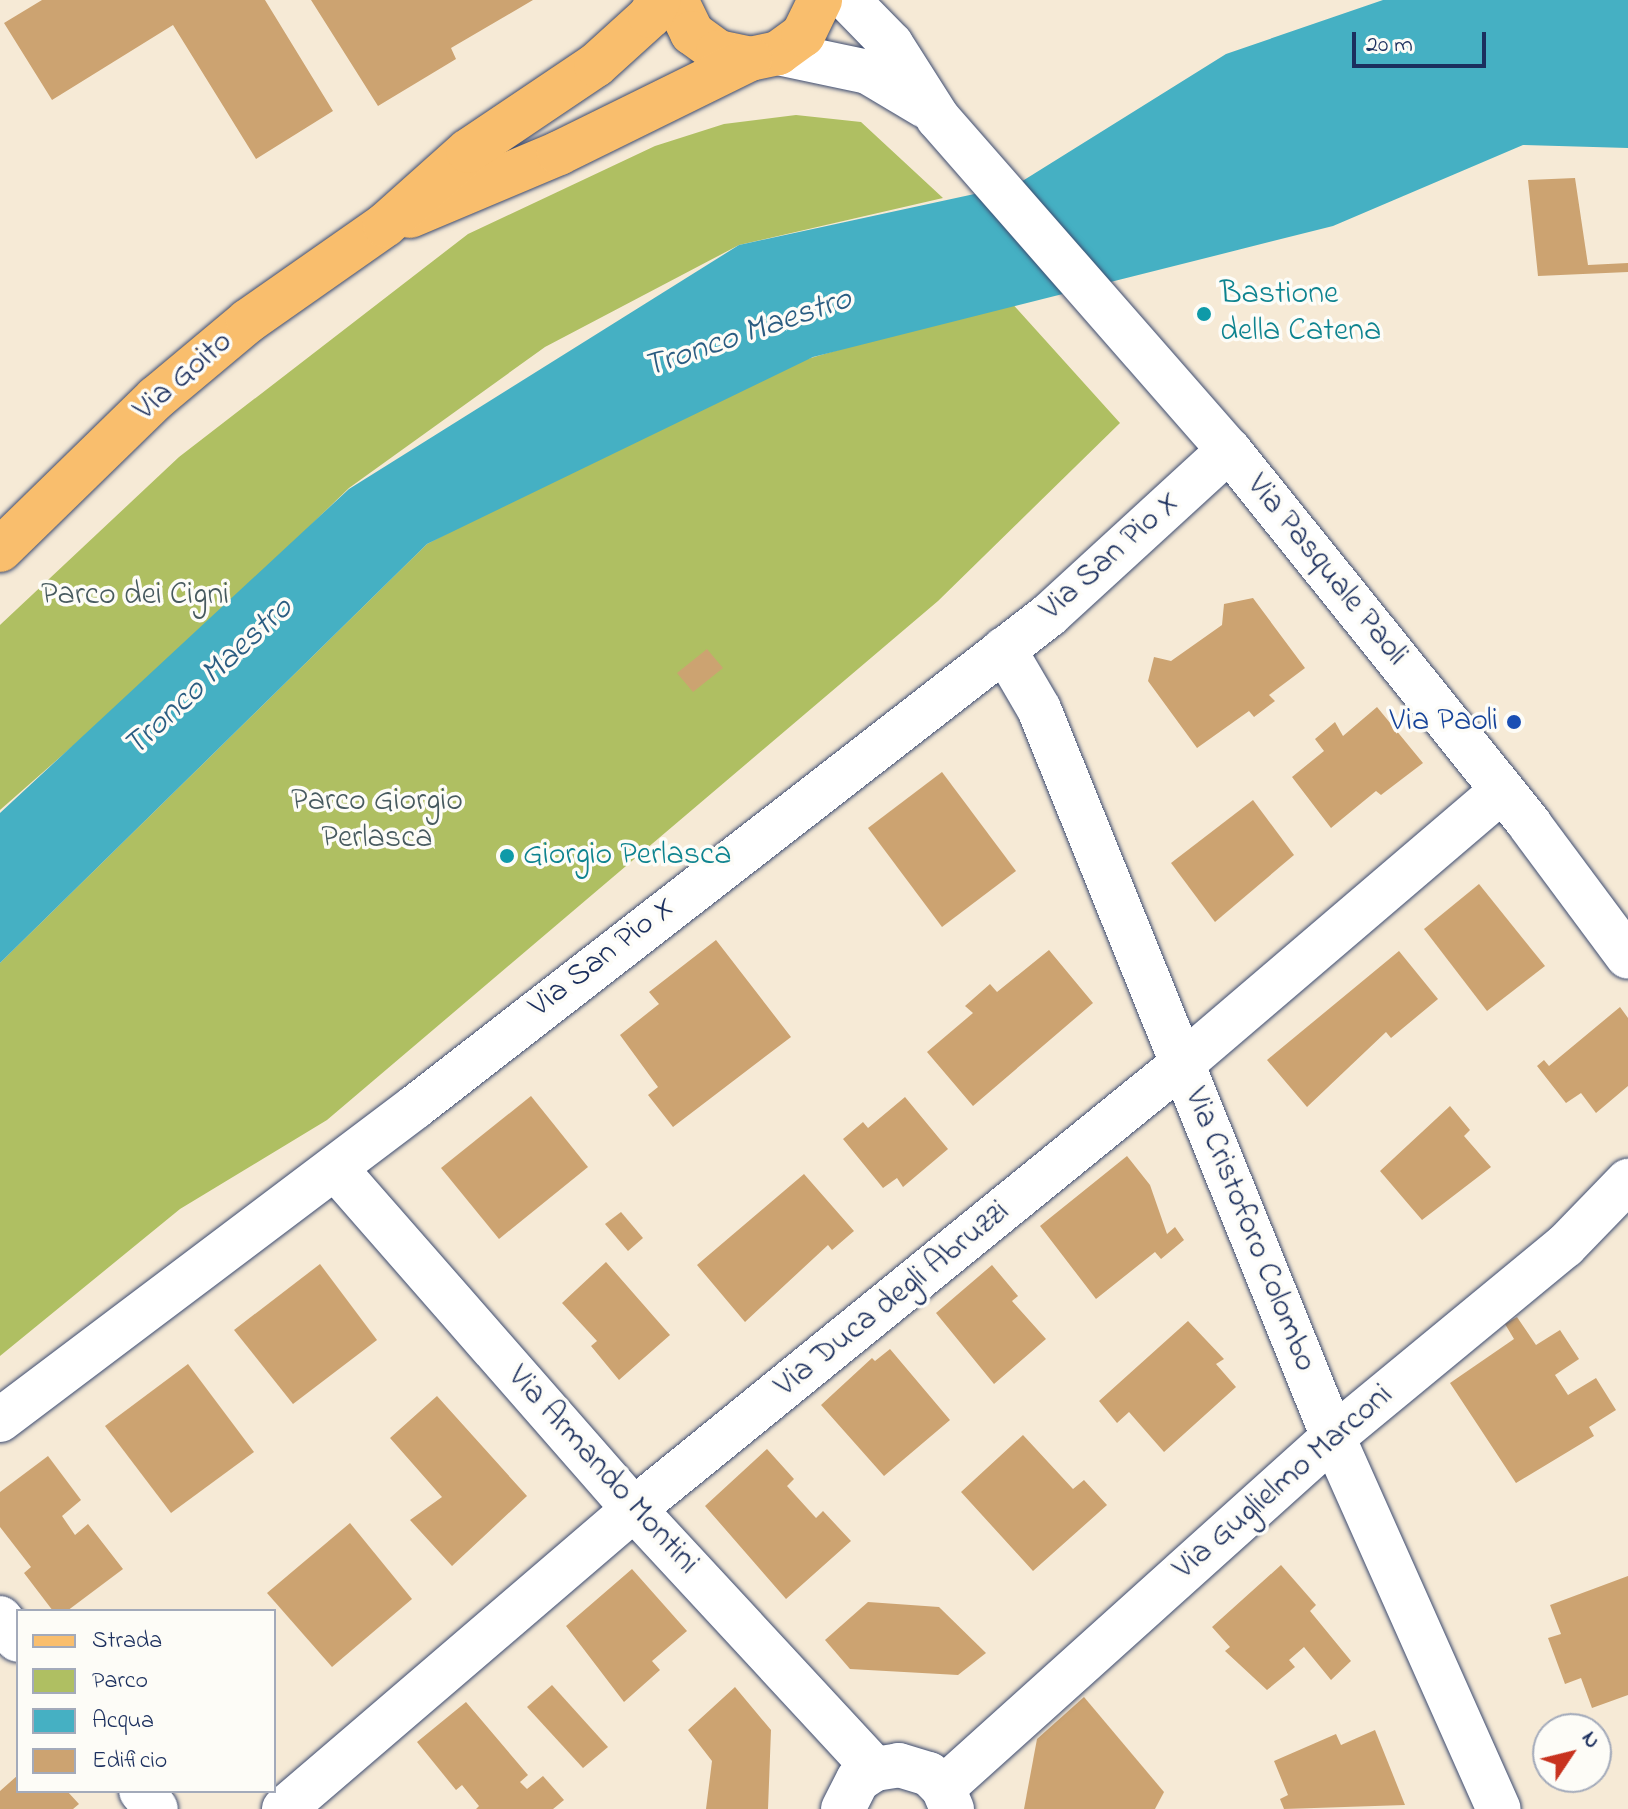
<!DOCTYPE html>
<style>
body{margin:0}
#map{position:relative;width:1628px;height:1809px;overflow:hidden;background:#f6ead6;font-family:"Indie Flower",sans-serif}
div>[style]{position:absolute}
.green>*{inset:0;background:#afbf62}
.water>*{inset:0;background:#45b0c3}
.building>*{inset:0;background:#cca371}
.roads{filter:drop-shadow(0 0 2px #3c4b70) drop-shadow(0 0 2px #3c4b70)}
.minor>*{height:44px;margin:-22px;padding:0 22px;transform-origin:22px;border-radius:22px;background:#fff}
.major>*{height:44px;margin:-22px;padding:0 22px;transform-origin:22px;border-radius:22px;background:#f9be6d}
.dots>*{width:22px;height:22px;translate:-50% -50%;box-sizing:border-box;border:4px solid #fdfcf7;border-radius:50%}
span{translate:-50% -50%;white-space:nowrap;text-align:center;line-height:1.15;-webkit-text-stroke:7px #fdfcf7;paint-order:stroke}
.culture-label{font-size:32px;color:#0d838f}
.left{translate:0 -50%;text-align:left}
.street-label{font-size:32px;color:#1b2f5e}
.park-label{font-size:32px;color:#475a5f}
.transit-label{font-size:32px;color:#164399}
.right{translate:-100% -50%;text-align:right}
.water-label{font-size:34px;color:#2a5c81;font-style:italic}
.legend{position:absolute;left:16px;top:1609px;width:260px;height:184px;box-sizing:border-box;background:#fdfcf7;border:2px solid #a3aaba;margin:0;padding:10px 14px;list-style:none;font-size:24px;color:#1b2f5e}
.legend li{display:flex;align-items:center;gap:16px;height:40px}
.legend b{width:40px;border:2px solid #a3aaba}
.north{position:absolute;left:1532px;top:1713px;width:80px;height:80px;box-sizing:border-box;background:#fdfcf7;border:2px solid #a3aaba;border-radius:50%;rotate:55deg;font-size:22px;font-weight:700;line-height:32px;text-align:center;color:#1b2f5e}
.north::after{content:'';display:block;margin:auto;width:28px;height:36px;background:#c8321e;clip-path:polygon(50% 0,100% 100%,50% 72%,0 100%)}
.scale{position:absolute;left:1352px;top:32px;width:134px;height:36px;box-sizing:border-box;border:4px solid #1b2f5e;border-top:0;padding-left:10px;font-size:24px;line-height:28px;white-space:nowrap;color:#1b2f5e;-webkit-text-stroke:6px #fdfcf7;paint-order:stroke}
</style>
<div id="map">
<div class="green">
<i style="clip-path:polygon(796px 115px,861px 122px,943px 198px,739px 245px,545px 347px,349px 488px,182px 650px,0 810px,0 625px,179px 457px,468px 234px,655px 146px,724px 124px)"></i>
<i style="clip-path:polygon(1009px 300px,1120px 423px,938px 601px,327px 1120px,180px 1209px,0 1356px,0 963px,427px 544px,756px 374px)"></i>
</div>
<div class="water">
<i style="clip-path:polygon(1383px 0,1628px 0,1628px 148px,1523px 145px,1333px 226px,813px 357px,427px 544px,0 963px,0 813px,349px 489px,739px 245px,1016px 185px,1226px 54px)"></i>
</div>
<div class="building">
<i style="clip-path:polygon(42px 0,265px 0,333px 111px,256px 159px,173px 25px,52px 100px,4px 23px)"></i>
<i style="clip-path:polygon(311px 0,533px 0,451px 48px,456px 59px,378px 106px)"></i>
<i style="clip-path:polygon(1575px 178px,1588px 265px,1628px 263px,1628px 272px,1538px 276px,1528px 180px)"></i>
<i style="clip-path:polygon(1253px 598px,1305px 668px,1269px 695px,1275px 701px,1254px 717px,1249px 711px,1197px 748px,1148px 681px,1154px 657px,1171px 661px,1222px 625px,1224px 604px)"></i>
<i style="clip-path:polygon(707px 649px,723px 668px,693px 692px,677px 673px)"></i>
<i style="clip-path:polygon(1377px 707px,1423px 763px,1381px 795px,1376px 791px,1331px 828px,1292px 777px,1324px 751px,1315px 739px,1335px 722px,1343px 736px)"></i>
<i style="clip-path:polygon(942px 772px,1016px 871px,942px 927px,868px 828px)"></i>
<i style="clip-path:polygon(1253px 800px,1294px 855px,1215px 922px,1171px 863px)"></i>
<i style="clip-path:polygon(1479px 884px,1545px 966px,1487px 1011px,1424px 929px)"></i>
<i style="clip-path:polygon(716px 940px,791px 1037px,673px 1127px,648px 1095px,658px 1087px,620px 1035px,659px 1004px,649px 992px)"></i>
<i style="clip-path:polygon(1049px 950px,1093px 1003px,973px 1106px,927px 1052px,973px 1013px,965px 1006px,990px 984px,997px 992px)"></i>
<i style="clip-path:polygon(1399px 951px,1438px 999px,1391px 1038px,1386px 1032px,1307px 1107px,1267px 1060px)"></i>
<i style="clip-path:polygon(1620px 1007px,1628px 1018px,1628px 1086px,1596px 1113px,1581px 1093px,1566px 1103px,1537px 1066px,1544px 1060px,1549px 1066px)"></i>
<i style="clip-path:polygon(531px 1096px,588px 1167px,499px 1239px,441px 1168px)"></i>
<i style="clip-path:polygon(905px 1097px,948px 1149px,903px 1187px,897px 1178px,883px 1188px,843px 1139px,863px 1122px,868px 1128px)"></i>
<i style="clip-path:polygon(1450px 1106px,1470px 1130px,1464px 1136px,1491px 1167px,1422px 1220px,1380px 1171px)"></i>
<i style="clip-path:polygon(1127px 1156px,1150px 1185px,1167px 1234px,1175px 1227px,1184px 1240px,1161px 1259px,1155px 1252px,1096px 1299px,1040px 1226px)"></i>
<i style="clip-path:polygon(804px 1174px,854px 1231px,832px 1250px,828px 1245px,745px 1322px,697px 1265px)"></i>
<i style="clip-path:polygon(621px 1212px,643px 1238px,628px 1251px,605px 1224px)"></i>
<i style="clip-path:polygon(606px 1262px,670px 1335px,619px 1380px,591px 1346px,597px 1341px,562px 1303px)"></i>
<i style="clip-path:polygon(320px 1264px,377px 1340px,293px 1404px,234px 1330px)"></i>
<i style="clip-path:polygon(992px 1265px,1018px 1296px,1012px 1301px,1046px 1339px,994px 1384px,936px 1313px)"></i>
<i style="clip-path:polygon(1517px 1317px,1536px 1345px,1560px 1330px,1579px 1359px,1555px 1375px,1568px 1395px,1596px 1378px,1616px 1410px,1589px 1427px,1594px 1436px,1516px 1483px,1450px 1383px,1514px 1339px,1505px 1324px)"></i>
<i style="clip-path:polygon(1188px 1321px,1224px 1359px,1216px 1364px,1236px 1387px,1164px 1452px,1129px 1412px,1117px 1423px,1099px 1401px)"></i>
<i style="clip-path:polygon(890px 1349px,950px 1420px,884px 1476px,821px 1405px,872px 1358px,875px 1361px)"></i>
<i style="clip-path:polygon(188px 1364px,254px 1452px,171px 1513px,105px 1426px)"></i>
<i style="clip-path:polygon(437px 1396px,527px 1496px,452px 1566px,410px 1520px,442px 1497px,390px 1438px)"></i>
<i style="clip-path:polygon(1023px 1435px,1073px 1489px,1084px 1480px,1107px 1505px,1033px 1571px,961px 1492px)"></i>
<i style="clip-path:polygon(767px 1449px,794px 1479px,787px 1486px,816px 1518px,823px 1511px,851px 1541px,786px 1599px,705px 1506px)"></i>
<i style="clip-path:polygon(48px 1456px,81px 1500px,62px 1516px,75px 1535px,88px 1524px,123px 1569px,67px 1611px,53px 1611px,24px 1573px,31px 1567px,0 1527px,0 1492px)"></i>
<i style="clip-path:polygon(350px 1523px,412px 1599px,332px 1667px,267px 1593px)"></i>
<i style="clip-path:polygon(1281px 1565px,1316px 1605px,1310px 1611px,1351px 1661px,1331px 1680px,1304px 1647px,1289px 1660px,1295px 1667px,1267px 1690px,1225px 1651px,1230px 1647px,1212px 1627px)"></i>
<i style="clip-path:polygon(632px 1569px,687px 1631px,652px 1661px,660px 1670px,624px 1702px,566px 1626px)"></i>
<i style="clip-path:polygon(1628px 1576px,1628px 1695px,1592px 1708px,1581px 1678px,1565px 1684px,1548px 1638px,1561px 1634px,1550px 1605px)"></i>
<i style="clip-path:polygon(868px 1602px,939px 1607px,986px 1653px,958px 1675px,850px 1669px,825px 1640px)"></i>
<i style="clip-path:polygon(552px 1685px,608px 1747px,583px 1768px,527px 1707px)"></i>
<i style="clip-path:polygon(735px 1687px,771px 1730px,768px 1809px,706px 1809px,712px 1761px,688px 1730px)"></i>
<i style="clip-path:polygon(1084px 1697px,1164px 1792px,1155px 1809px,1024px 1809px,1037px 1739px)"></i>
<i style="clip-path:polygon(466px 1702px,528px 1775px,520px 1782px,527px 1789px,543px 1776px,564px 1800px,553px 1809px,476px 1809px,479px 1806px,462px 1785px,456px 1790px,417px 1742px)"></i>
<i style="clip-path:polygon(1375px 1730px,1405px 1805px,1284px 1809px,1280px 1799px,1288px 1795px,1274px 1761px,1336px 1734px,1341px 1745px)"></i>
<i style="clip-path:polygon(18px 1775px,18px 1791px,67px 1791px,79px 1804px,73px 1809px,0 1809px,0 1791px)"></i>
</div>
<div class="roads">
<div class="minor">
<i style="left:848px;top:0;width:62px;rotate:45.7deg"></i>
<i style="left:891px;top:44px;width:88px;rotate:57.6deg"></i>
<i style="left:938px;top:118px;width:441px;rotate:48.8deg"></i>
<i style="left:1229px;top:450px;width:481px;rotate:51.2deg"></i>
<i style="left:1530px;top:825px;width:164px;rotate:53.4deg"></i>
<i style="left:778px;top:53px;width:92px;rotate:11.9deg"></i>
<i style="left:868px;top:72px;width:66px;rotate:30.8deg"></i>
<i style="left:1004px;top:649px;width:69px;rotate:59.7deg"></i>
<i style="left:1039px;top:709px;width:785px;rotate:68.01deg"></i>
<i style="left:1333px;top:1437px;width:407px;rotate:66deg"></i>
<i style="left:335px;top:1168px;width:454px;rotate:48.8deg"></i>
<i style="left:634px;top:1509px;width:355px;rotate:47.2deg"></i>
<i style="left:0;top:1420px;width:520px;rotate:-37.02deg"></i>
<i style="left:415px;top:1107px;width:803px;rotate:-37.81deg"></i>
<i style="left:1049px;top:615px;width:244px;rotate:-42.5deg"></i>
<i style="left:0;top:1618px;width:28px;rotate:51deg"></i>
<i style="left:943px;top:1788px;width:525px;rotate:-41.99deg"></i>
<i style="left:1333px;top:1437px;width:301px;rotate:-39.5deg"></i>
<i style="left:1565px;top:1246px;width:91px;rotate:-45.9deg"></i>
<i style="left:141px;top:1791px;width:23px;rotate:50deg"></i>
<i style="left:284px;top:1809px;width:461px;rotate:-40.6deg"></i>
<i style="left:634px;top:1509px;width:706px;rotate:-39.08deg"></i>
<i style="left:1182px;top:1064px;width:421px;rotate:-40.5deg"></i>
<i style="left:843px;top:1809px;width:33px;rotate:-63deg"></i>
<i style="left:858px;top:1780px;width:20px;rotate:-33deg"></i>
<i style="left:875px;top:1769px;width:24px;rotate:-9deg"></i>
<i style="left:899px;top:1765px;width:31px;rotate:17deg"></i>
<i style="left:929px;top:1774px;width:20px;rotate:45deg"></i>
<i style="left:943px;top:1788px;width:23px;rotate:67deg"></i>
</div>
<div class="major">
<i style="left:676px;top:0;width:37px;rotate:64deg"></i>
<i style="left:692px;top:33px;width:32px;rotate:36deg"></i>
<i style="left:718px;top:52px;width:33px;rotate:12deg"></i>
<i style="left:750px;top:59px;width:29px;rotate:-12deg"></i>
<i style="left:778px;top:53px;width:31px;rotate:-36deg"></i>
<i style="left:803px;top:35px;width:39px;rotate:-64deg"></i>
<i style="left:410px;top:216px;width:162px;rotate:-22.9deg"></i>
<i style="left:559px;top:153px;width:213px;rotate:-26.2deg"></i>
<i style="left:0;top:550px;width:218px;rotate:-44.3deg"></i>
<i style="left:156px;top:398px;width:120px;rotate:-39.9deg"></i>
<i style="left:248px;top:321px;width:167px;rotate:-35deg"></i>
<i style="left:385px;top:225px;width:111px;rotate:-41.7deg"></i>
<i style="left:468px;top:151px;width:154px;rotate:-33.9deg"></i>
<i style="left:596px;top:65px;width:73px;rotate:-42.2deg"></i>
<i style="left:650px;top:16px;width:18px;rotate:-61deg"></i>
</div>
</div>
<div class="dots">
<i style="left:1204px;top:314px;background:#0f9aa8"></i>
<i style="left:1514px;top:722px;background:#1a4fb4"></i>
<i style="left:507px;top:856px;background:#0f9aa8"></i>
</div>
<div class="culture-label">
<span class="left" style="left:1220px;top:314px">Bastione<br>della Catena</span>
<span class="left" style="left:523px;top:856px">Giorgio Perlasca</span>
</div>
<div class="street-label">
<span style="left:184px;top:377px;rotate:-41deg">Via Goito</span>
<span style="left:1111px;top:557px;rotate:-42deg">Via San Pio X</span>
<span style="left:1326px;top:571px;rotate:51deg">Via Pasquale Paoli</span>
<span style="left:603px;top:958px;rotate:-38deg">Via San Pio X</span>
<span style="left:1249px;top:1230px;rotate:68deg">Via Cristoforo Colombo</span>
<span style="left:893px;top:1300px;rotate:-39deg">Via Duca degli Abruzzi</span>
<span style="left:602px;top:1471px;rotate:48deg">Via Armando Montini</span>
<span style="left:1284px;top:1483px;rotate:-41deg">Via Guglielmo Marconi</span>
</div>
<div class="park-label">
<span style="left:135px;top:596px">Parco dei Cigni</span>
<span style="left:377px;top:821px">Parco Giorgio<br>Perlasca</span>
</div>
<div class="transit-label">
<span class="right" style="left:1498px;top:722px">Via Paoli</span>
</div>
<div class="water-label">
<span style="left:748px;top:334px;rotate:-19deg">Tronco Maestro</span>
<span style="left:209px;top:678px;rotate:-43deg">Tronco Maestro</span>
</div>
<ul class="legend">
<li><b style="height:10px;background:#f9be6d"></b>Strada</li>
<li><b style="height:22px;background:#afbf62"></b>Parco</li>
<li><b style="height:22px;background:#45b0c3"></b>Acqua</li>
<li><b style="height:22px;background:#cca371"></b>Edificio</li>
</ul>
<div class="north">N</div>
<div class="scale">20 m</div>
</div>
